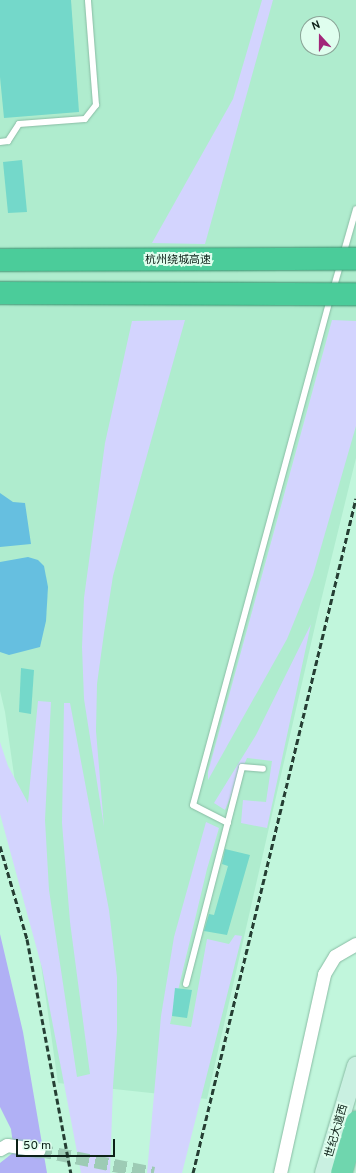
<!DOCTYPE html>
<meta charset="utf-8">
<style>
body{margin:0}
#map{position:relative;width:356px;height:1173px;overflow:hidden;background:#c1f6dc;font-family:Overpass,"Noto Sans SC",sans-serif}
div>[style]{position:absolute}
.built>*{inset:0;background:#afecce}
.green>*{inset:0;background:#d3d4fe}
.forest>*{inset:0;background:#b0b0f5}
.water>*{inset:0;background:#66bfe0}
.building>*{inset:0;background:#74d8ca}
.minor-tunnel>*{height:13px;margin-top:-6.5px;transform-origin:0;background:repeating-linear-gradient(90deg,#9dcbb5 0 13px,transparent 0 19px)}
.roads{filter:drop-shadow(0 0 1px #89bca4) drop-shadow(0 0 1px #89bca4)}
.service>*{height:6px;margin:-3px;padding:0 3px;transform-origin:3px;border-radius:3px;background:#fff}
.minor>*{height:13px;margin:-6.5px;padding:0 6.5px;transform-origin:6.5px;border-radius:6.5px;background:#fff}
.secondary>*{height:18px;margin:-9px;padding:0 9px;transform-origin:9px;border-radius:9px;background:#c9f0e1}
.trunk>*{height:21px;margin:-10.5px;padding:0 10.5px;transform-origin:10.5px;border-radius:10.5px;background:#6fd6ae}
.rail>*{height:3px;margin-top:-1.5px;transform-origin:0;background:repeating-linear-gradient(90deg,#253e33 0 6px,transparent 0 9px)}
.bridges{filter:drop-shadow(0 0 1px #35906c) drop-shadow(0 0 1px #35906c)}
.motorway-bridge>*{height:22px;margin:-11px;padding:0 11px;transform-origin:11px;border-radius:11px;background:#4bcc9a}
span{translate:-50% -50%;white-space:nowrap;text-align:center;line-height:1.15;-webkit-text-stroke:4px #dffeee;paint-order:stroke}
.street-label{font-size:11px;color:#0c2017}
.north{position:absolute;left:300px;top:16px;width:40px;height:40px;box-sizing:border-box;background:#dffeee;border:1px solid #8ba598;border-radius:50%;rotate:339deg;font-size:11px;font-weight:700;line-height:16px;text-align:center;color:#0c2017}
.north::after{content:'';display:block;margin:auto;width:14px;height:18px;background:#a2267a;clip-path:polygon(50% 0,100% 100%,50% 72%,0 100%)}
.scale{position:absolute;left:16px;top:1139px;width:99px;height:18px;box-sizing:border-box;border:2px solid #0c2017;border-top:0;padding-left:5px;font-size:12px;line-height:14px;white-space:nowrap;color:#0c2017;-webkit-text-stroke:3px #dffeee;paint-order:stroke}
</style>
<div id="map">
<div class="built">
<i style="clip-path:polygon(evenodd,0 0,356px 0,356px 458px,318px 613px,207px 1099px,58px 1083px,5px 712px,0 691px,0 0,308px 24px,332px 24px,332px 48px,308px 48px,308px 24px)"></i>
</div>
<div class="green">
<i style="clip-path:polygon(262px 0,273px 0,205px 244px,152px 243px,233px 99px)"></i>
<i style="clip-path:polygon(185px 320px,113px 576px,104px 633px,97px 684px,96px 731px,104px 827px,84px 699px,82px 647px,84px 598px,105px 443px,132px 321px)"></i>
<i style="clip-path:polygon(332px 320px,356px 321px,356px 426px,313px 575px,287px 639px,208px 780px,208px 772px)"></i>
<i style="clip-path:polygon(311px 624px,267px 828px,241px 823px,243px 800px,266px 802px,272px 761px,247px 758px,225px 810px,214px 803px,256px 735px)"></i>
<i style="clip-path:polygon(38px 701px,51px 702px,45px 820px,49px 890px,77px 1077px,90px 1074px,70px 922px,62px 823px,64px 703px,70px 703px,109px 910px,117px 977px,117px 1031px,113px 1086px,110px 1173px,81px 1173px,42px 968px,0 814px,0 742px,8px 766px,28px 803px)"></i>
<i style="clip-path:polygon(206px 822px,219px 828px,207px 869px,170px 1024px,191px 1027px,207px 939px,229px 944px,235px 935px,242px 936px,182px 1173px,147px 1173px,161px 1016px,174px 937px)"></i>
</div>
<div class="forest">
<i style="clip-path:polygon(0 934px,23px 1032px,47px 1173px,0 1173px,0 1163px,14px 1152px,11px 1129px,0 1107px)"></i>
</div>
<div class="water">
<i style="clip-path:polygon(0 493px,13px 502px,25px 503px,31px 544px,0 547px)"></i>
<i style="clip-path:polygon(28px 557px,38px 560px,44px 566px,48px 587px,46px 621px,40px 647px,9px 655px,0 652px,0 562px)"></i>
</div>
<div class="building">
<i style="clip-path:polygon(0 0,71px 0,79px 112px,4px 118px,0 77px)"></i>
<i style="clip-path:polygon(22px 160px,27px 212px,8px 213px,3px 162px)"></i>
<i style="clip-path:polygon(21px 668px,34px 670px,31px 714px,19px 712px)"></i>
<i style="clip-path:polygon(225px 849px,250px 855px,227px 935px,204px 931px,209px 914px,214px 915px,228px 866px,222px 864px)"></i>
<i style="clip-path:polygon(175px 988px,192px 990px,187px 1018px,172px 1016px)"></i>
</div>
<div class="minor-tunnel">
<i style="left:39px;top:1150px;width:117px;rotate:11.3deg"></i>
</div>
<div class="roads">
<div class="service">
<i style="left:0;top:142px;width:8px;rotate:-7deg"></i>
<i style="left:8px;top:141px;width:20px;rotate:-57deg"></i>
<i style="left:19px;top:124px;width:66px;rotate:-4.3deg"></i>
<i style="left:85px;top:119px;width:18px;rotate:-52deg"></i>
<i style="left:96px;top:105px;width:105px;rotate:-94.4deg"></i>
<i style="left:333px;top:290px;width:84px;rotate:-74.1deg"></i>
<i style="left:228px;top:823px;width:39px;rotate:-153deg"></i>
<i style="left:193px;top:805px;width:524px;rotate:-74.85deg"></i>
<i style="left:186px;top:984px;width:224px;rotate:-75.5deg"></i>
<i style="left:242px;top:767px;width:21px;rotate:5deg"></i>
</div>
<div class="minor">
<i style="left:0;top:1149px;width:8px;rotate:-30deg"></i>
<i style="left:7px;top:1145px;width:32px;rotate:9deg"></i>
<i style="left:280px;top:1173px;width:204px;rotate:-77.5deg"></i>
<i style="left:324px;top:974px;width:21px;rotate:-59deg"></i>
<i style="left:335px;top:956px;width:24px;rotate:-30deg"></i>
</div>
<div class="secondary">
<i style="left:324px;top:1173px;width:112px;rotate:-73.3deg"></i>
</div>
<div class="trunk">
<i style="left:341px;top:1173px;width:54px;rotate:-73.9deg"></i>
</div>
</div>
<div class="rail">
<i style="left:0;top:846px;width:97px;rotate:73.8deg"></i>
<i style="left:27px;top:939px;width:238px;rotate:79.4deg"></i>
<i style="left:193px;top:1173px;width:694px;rotate:-76.42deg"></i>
</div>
<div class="bridges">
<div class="motorway-bridge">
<i style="left:0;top:260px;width:356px;rotate:-0.2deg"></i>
<i style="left:0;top:293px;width:356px;rotate:0.2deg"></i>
</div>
</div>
<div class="street-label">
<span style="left:178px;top:260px">杭州绕城高速</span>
<span style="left:337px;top:1131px;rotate:-74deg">世纪大道西</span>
</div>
<div class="north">N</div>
<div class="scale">50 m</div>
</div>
